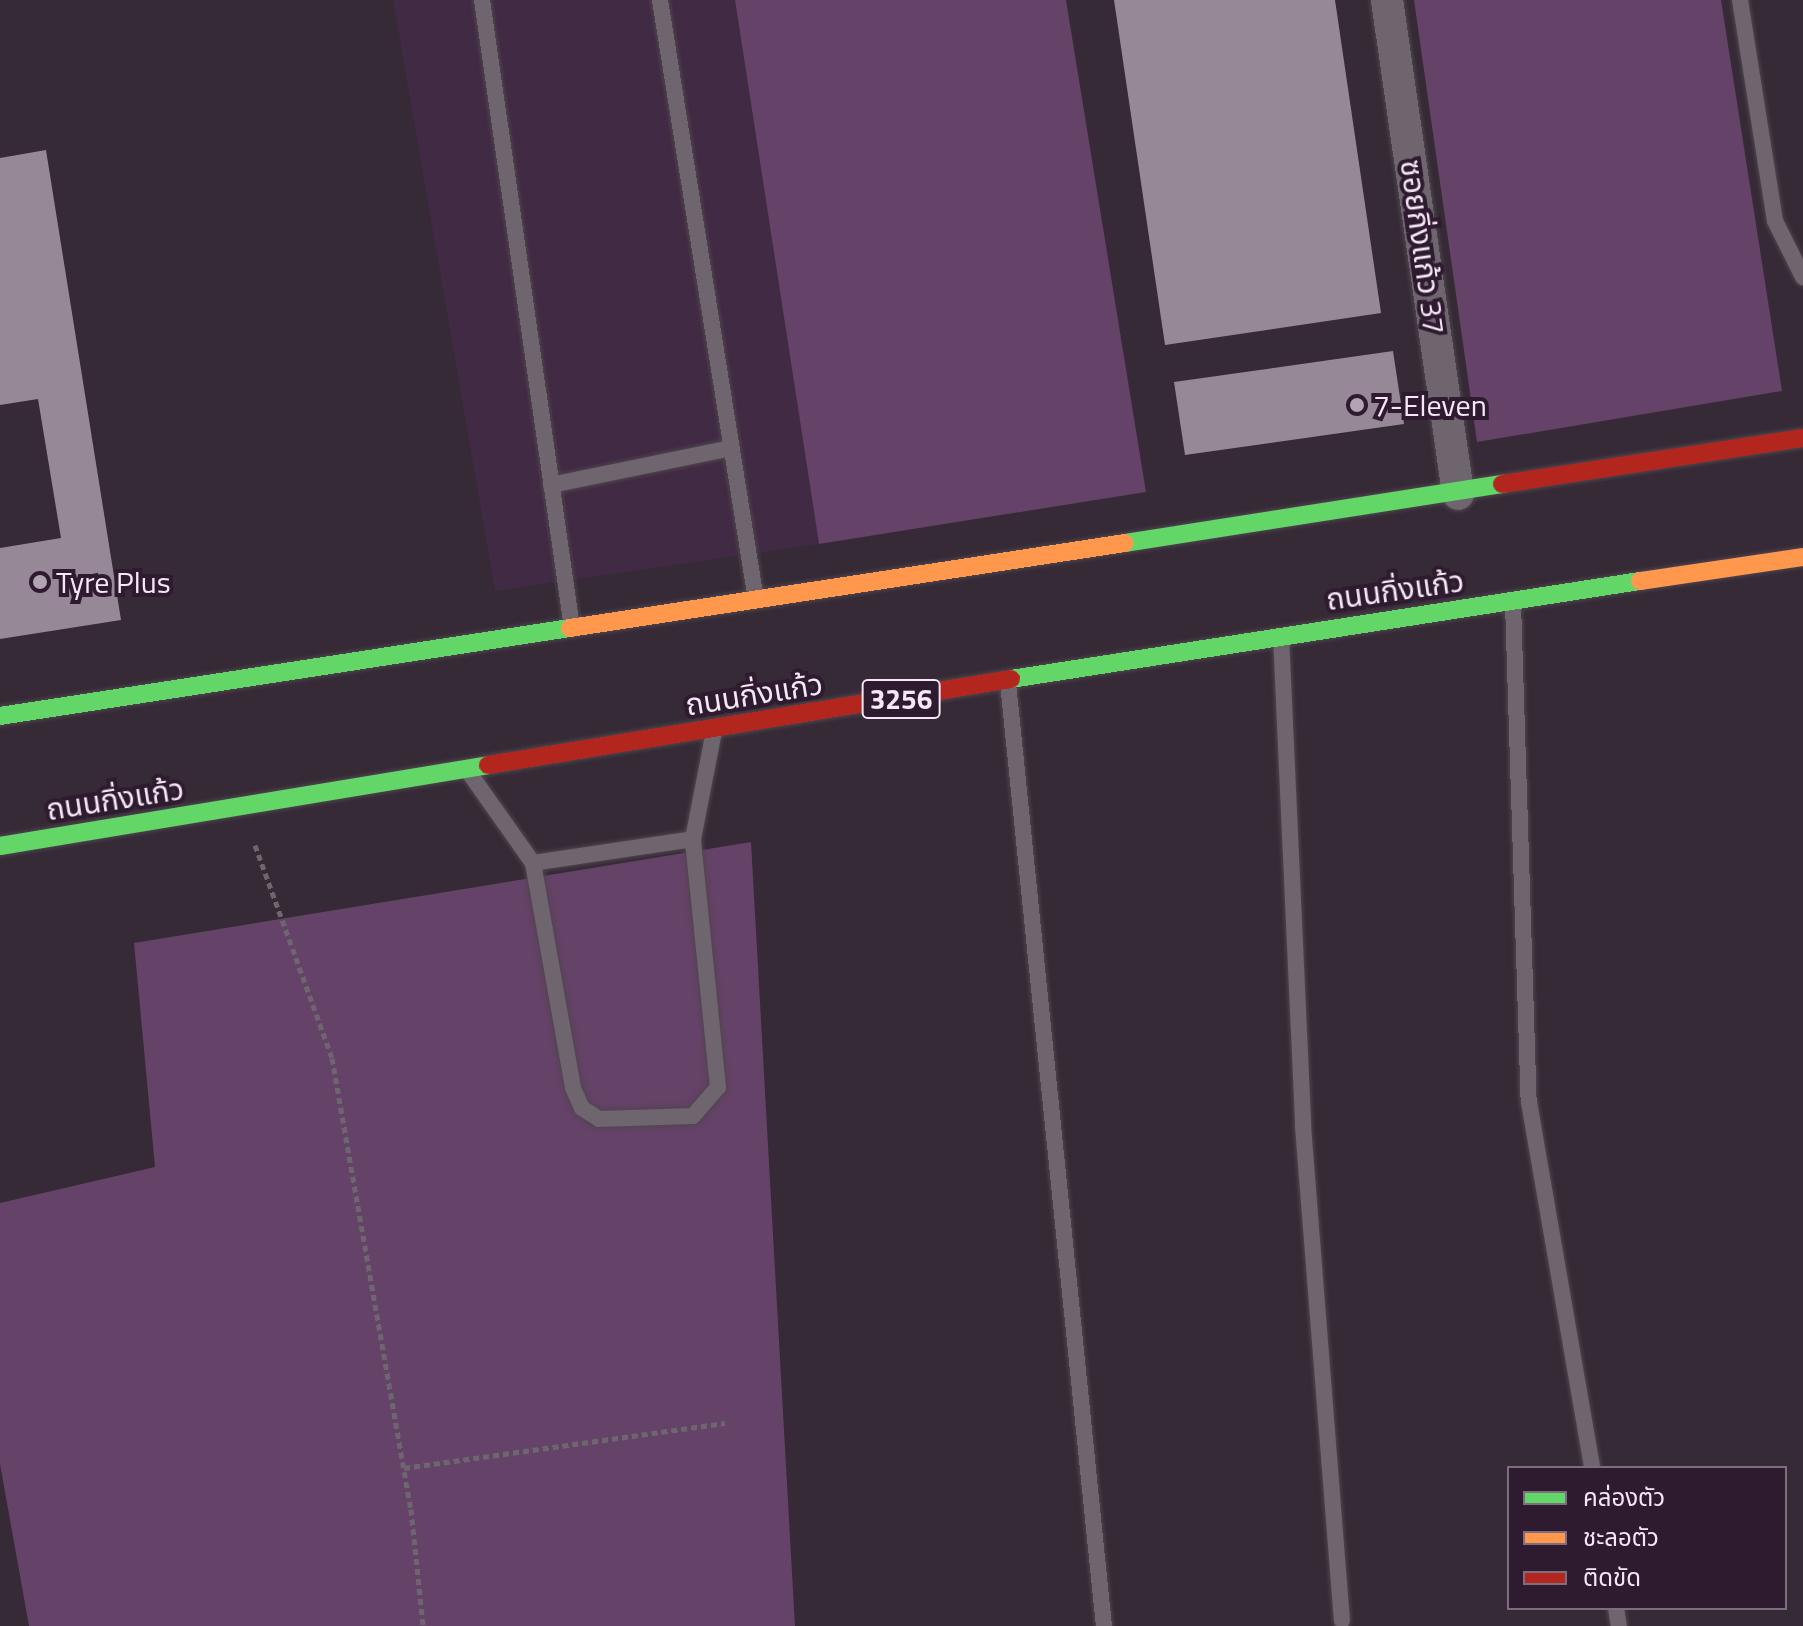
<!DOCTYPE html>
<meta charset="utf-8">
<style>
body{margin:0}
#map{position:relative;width:1803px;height:1626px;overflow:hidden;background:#352a35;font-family:"Titillium Web","Noto Sans Thai",sans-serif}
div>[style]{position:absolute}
.built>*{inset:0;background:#412a43}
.green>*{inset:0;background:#654267}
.building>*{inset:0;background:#978898}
.path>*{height:5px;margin-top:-2.5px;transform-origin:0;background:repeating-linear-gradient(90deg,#6e666f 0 6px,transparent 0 10px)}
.roads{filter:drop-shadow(0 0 2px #4f454f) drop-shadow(0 0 2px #4f454f)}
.lane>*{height:16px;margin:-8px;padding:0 8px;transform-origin:8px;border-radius:8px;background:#6e656e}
.street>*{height:32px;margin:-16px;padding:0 16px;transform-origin:16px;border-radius:16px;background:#6e656e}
.fast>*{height:18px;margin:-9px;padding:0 9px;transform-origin:9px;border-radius:9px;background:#63d668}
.slow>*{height:18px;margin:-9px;padding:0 9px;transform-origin:9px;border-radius:9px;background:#ff974d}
.jam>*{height:18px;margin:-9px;padding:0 9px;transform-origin:9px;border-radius:9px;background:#b3261e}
.dots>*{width:22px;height:22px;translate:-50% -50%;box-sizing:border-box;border:4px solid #2e1b2f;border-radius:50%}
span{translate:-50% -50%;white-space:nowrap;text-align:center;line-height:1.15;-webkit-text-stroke:8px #2e1b2f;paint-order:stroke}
.shield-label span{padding:2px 6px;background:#2e1b2f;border:2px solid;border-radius:6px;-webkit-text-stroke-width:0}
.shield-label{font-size:28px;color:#f5e7f5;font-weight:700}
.street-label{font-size:30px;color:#f5e7f5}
.poi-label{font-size:30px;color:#f5e7f5}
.left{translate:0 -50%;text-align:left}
.legend{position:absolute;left:1507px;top:1466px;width:280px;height:144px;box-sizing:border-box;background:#2e1b2f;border:2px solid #7e6d7e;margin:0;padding:10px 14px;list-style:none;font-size:24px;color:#f5e7f5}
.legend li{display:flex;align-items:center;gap:16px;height:40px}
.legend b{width:40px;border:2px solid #7e6d7e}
</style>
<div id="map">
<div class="built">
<i style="clip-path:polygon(393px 0,735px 0,819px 544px,495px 591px)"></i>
</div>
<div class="green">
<i style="clip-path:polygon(735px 0,1066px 0,1146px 492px,819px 544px)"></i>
<i style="clip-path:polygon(1414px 0,1721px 0,1782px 391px,1477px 442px)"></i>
<i style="clip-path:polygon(751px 842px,795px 1626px,29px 1626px,0 1464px,0 1203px,155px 1167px,134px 943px)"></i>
</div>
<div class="building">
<i style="clip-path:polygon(1114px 0,1335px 0,1381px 313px,1165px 345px)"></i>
<i style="clip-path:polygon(46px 150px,121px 620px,0 639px,0 548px,61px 538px,38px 399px,0 405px,0 158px)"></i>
<i style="clip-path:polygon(1393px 351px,1404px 424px,1185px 455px,1174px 382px)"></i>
</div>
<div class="path">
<i style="left:255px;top:845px;width:226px;rotate:70.1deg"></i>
<i style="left:332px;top:1058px;width:458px;rotate:80.1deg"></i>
<i style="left:411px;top:1509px;width:118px;rotate:84.1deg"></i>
<i style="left:404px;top:1468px;width:324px;rotate:-8deg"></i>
</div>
<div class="roads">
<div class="lane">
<i style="left:482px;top:0;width:634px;rotate:81.84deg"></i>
<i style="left:660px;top:0;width:608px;rotate:80.91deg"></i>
<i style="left:1740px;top:0;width:224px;rotate:81deg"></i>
<i style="left:1775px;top:221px;width:63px;rotate:63.4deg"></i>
<i style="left:551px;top:485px;width:184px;rotate:-11.6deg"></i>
<i style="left:1513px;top:603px;width:499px;rotate:88.2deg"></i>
<i style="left:1529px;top:1102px;width:371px;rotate:80.2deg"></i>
<i style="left:1281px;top:636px;width:490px;rotate:87.4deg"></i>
<i style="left:1303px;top:1126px;width:496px;rotate:85.5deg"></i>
<i style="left:1008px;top:683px;width:948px;rotate:84.19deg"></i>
<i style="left:468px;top:771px;width:113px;rotate:54.8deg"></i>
<i style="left:533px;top:863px;width:162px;rotate:-8.5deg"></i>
<i style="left:693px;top:839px;width:110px;rotate:-79deg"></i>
<i style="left:533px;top:863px;width:229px;rotate:79.9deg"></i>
<i style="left:573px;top:1088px;width:22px;rotate:66deg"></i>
<i style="left:582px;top:1108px;width:20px;rotate:33deg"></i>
<i style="left:599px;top:1119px;width:94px;rotate:-1.8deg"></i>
<i style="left:693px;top:1116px;width:38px;rotate:-49deg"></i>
<i style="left:718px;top:1087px;width:249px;rotate:-95.8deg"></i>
<i style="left:1616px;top:1608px;width:18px;rotate:81deg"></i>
</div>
<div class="street">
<i style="left:1387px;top:0;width:499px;rotate:81.8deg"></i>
</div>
<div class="fast">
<i style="left:1125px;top:543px;width:382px;rotate:-8.9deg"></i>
<i style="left:1011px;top:679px;width:637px;rotate:-8.86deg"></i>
<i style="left:0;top:716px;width:577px;rotate:-8.78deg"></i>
<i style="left:0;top:846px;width:495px;rotate:-9.4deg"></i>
</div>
<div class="slow">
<i style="left:1640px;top:581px;width:165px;rotate:-8.4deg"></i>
<i style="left:570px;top:628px;width:561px;rotate:-8.71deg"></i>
</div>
<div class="jam">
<i style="left:1502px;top:484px;width:304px;rotate:-8.7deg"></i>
<i style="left:488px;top:765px;width:530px;rotate:-9.34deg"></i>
</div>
</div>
<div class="dots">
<i style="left:1357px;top:405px;background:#b2a5b2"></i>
<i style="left:40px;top:582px;background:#b2a5b2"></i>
</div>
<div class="shield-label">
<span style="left:901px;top:699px">3256</span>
</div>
<div class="street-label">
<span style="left:1423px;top:247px;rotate:82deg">ซอยกิ่งแก้ว 37</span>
<span style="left:1395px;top:590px;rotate:-8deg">ถนนกิ่งแก้ว</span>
<span style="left:754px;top:694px;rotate:-9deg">ถนนกิ่งแก้ว</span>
<span style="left:115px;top:799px;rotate:-9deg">ถนนกิ่งแก้ว</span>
</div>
<div class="poi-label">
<span class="left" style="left:1373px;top:405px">7-Eleven</span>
<span class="left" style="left:56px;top:582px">Tyre Plus</span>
</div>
<ul class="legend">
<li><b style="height:10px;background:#63d668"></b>คล่องตัว</li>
<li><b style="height:10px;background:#ff974d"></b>ชะลอตัว</li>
<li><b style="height:10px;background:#b3261e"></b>ติดขัด</li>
</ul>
</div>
